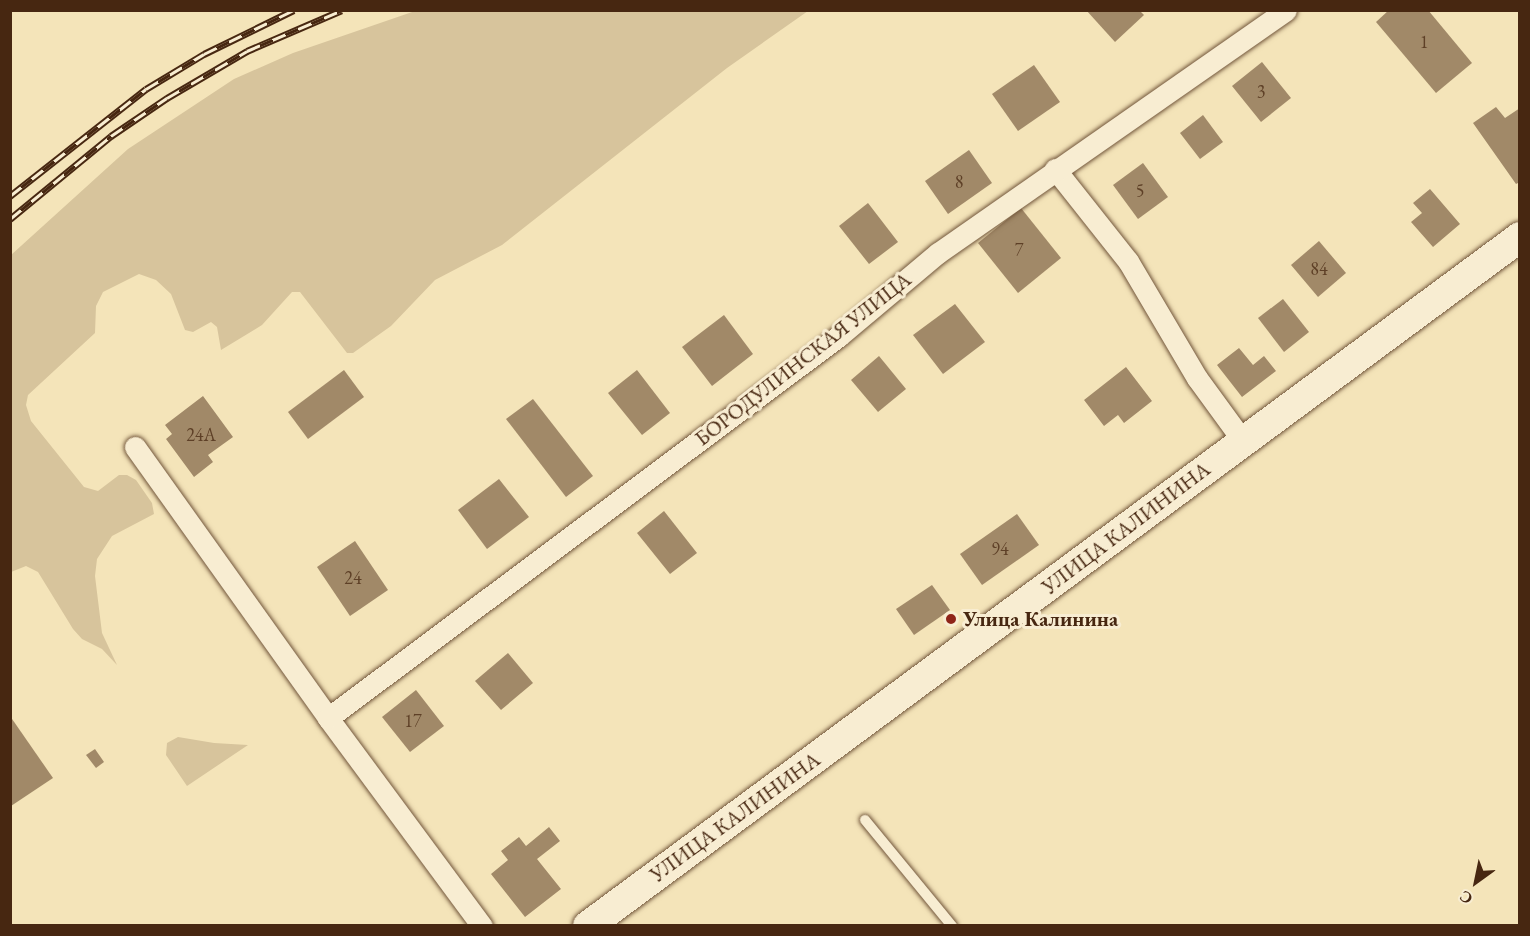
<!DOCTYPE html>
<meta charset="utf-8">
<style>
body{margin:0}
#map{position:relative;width:1530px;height:936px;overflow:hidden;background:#f4e4b9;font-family:"EB Garamond",serif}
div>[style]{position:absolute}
.green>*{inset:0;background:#d7c49c}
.building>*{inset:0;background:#a18968}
.roads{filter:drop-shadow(0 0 2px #72563b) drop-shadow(0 0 2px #72563b)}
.service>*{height:10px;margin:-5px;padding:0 5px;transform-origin:5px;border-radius:5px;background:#f8edd2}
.minor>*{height:21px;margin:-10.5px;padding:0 10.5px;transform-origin:10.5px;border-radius:10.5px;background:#f8edd2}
.secondary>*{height:30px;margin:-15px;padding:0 15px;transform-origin:15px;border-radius:15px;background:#f8edd2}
.rail>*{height:7px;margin-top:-3.5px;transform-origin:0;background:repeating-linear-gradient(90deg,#f8edd2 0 14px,#472711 0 28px);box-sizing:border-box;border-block:2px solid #472711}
.dots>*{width:16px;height:16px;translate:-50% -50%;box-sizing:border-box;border:3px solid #f8edd2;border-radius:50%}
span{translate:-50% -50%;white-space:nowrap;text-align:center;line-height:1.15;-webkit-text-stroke:6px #f8edd2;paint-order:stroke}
.number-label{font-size:18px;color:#5e4027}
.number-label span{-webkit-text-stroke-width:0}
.street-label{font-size:21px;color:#472711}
.poi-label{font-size:21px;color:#472711;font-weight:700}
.left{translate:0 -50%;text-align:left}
.frame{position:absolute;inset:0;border:12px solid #472711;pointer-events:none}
.north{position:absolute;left:1446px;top:852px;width:60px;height:60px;-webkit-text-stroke:4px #f8edd2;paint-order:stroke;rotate:213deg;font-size:16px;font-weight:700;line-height:24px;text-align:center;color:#472711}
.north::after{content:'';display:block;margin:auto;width:21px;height:27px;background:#472711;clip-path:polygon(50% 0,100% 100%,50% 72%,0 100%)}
</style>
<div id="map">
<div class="green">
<i style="clip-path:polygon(415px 11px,808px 11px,727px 68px,502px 245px,435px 280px,391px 326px,353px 353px,347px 353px,300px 292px,292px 292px,262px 325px,221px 350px,217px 327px,211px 322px,193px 332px,185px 330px,171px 294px,156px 280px,139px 274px,103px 292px,96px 306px,95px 333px,28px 395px,26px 405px,31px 421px,84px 487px,98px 491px,119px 475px,127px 475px,136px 480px,152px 503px,154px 514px,112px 536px,97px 559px,95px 576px,102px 633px,117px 665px,102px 649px,82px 639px,73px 629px,38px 572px,26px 566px,11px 572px,11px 255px,128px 149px,234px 79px,293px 53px)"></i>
<i style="clip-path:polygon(178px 737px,214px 743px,248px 745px,187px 786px,166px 755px,167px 743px)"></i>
</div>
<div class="building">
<i style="clip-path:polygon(1086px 10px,1139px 10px,1144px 15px,1115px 42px)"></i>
<i style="clip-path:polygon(1389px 10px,1428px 10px,1472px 63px,1436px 93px,1376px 22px)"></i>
<i style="clip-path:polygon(1262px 62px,1291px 98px,1261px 122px,1232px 86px)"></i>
<i style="clip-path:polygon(1034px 65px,1060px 102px,1018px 131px,992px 94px)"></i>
<i style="clip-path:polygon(1496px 107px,1505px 118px,1520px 108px,1520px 182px,1516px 184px,1473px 123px)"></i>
<i style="clip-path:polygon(1203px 115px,1223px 142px,1200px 159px,1180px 133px)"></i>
<i style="clip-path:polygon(969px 150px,992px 183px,948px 214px,925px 181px)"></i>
<i style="clip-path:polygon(1143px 163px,1168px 197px,1138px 219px,1113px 185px)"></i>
<i style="clip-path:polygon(1430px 189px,1460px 224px,1433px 247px,1411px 222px,1422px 213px,1413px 203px)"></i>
<i style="clip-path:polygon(868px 203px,898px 242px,869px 264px,839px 226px)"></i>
<i style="clip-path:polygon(1021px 208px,1061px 258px,1018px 293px,978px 243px)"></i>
<i style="clip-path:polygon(1319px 241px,1346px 273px,1318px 297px,1291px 265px)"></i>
<i style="clip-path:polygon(1283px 299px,1309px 332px,1284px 352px,1258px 318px)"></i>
<i style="clip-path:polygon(955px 304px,985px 342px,943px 374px,913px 335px)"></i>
<i style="clip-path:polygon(724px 315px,753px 354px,712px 386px,682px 347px)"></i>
<i style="clip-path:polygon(1239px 348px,1253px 365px,1264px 356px,1276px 371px,1242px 397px,1217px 365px)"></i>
<i style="clip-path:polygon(879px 356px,906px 389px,878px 412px,851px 380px)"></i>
<i style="clip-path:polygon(1126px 367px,1152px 401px,1124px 423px,1118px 415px,1104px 426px,1084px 400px)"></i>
<i style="clip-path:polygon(344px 370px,364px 397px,308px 439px,288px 412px)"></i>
<i style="clip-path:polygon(637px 370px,670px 413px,642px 435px,608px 393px)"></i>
<i style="clip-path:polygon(203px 396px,233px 437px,208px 455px,213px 462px,194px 477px,166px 439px,172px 434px,165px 425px)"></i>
<i style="clip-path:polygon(533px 399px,593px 476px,566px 497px,506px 419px)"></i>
<i style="clip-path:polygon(499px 479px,529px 517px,487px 549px,458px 510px)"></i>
<i style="clip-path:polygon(664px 511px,697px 553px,670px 574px,637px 533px)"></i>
<i style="clip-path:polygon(1017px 514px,1039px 545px,982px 585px,960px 554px)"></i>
<i style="clip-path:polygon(355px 541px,388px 590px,350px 616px,317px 567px)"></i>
<i style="clip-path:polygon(932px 585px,950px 610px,914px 635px,896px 609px)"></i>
<i style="clip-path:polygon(508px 653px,533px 683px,501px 710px,475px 681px)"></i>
<i style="clip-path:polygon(416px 690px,444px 726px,410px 752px,382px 717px)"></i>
<i style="clip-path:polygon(10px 716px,53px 778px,11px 806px,10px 805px)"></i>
<i style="clip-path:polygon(95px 749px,104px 762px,96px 768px,86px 755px)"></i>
<i style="clip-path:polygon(549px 827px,560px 841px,537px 859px,561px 889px,525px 917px,491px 874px,508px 860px,501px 851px,519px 837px,526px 846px)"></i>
</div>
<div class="roads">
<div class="service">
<i style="left:865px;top:820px;width:137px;rotate:50.6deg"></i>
</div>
<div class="minor">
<i style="left:1055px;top:169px;width:117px;rotate:51.6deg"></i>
<i style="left:1128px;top:261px;width:136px;rotate:59.5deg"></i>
<i style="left:1197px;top:378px;width:78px;rotate:53.9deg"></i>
<i style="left:135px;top:447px;width:333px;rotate:54.5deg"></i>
<i style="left:328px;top:718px;width:259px;rotate:53.5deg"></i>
<i style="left:328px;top:718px;width:638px;rotate:-36.78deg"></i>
<i style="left:839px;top:336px;width:129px;rotate:-40deg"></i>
<i style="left:938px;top:253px;width:424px;rotate:-34.9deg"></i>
</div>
<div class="secondary">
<i style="left:588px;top:926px;width:1159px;rotate:-36.47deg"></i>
</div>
</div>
<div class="rail">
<i style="left:10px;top:196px;width:173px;rotate:-38.2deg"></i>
<i style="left:146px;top:89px;width:68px;rotate:-31.1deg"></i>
<i style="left:204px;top:54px;width:100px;rotate:-26.1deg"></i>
<i style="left:10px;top:219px;width:131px;rotate:-39.4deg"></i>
<i style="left:111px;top:136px;width:68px;rotate:-34.2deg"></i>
<i style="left:167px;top:98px;width:93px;rotate:-30.4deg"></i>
<i style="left:247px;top:51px;width:103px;rotate:-23.3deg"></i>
</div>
<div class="dots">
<i style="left:951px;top:619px;background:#8f2418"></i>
</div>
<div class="number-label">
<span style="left:1424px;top:42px">1</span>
<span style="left:1261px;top:92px">3</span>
<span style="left:959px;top:182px">8</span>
<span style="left:1140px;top:191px">5</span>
<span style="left:1019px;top:250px">7</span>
<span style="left:1319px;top:269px">84</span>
<span style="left:201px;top:435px">24А</span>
<span style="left:1000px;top:549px">94</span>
<span style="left:353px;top:578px">24</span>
<span style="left:413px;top:721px">17</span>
</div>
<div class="street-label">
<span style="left:803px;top:359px;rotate:-38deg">БОРОДУЛИНСКАЯ УЛИЦА</span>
<span style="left:1126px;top:528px;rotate:-37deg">УЛИЦА КАЛИНИНА</span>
<span style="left:735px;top:817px;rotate:-36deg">УЛИЦА КАЛИНИНА</span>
</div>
<div class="poi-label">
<span class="left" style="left:963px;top:619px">Улица Калинина</span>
</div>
<div class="frame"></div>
<div class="north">С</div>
</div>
